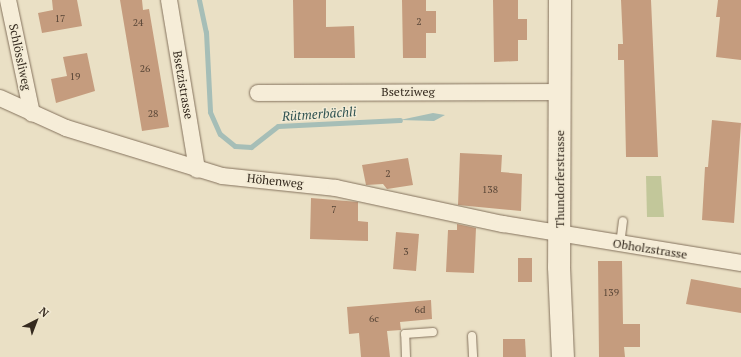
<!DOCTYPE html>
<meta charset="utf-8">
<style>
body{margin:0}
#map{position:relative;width:741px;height:357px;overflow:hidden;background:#eae0c5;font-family:"PT Serif",serif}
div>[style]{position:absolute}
.green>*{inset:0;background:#c2c79a}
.water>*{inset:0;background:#a6beb7}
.stream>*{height:5px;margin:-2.5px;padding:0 2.5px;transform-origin:2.5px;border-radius:2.5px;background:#a6beb7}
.building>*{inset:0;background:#c59c7e}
.roads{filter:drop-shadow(0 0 1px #84725d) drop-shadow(0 0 1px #84725d)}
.lane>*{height:8px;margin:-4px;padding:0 4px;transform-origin:4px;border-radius:4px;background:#f6edd8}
.street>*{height:16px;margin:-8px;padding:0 8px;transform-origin:8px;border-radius:8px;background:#f6edd8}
.secondary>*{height:22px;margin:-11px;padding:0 11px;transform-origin:11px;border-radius:11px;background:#f6edd8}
span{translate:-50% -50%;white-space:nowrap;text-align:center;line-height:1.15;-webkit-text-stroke:3px #f2ead4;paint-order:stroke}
.number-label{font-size:10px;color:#594637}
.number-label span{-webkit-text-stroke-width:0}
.street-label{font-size:12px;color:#352a1f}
.water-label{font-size:13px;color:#305352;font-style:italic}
.north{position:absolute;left:16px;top:301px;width:40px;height:40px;-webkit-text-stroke:3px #f2ead4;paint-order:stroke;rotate:42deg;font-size:11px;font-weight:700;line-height:16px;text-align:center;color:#352a1f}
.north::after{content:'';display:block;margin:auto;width:14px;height:18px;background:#352a1f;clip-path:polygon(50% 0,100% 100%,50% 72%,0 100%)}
</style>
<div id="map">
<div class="green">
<i style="clip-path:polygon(646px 176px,661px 176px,664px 217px,647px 217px)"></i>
</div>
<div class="water">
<i style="clip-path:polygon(433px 113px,445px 115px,434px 121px,400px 120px)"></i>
</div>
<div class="stream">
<i style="left:199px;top:0;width:33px;rotate:78deg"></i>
<i style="left:206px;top:32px;width:80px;rotate:87.1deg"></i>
<i style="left:210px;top:112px;width:24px;rotate:66deg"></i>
<i style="left:220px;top:134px;width:19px;rotate:39deg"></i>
<i style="left:235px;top:146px;width:16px;rotate:4deg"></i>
<i style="left:251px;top:147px;width:34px;rotate:-38deg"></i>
<i style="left:278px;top:126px;width:122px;rotate:-2.8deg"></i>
</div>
<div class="building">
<i style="clip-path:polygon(52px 0,77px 0,82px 26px,42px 33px,38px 13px,53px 10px)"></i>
<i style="clip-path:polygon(120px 0,142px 0,143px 10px,149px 9px,169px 127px,142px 131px)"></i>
<i style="clip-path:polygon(293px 0,326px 0,326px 27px,354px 26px,355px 58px,294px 58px)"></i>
<i style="clip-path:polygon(402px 0,426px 0,426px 11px,436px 11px,436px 33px,426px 33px,426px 58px,403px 58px)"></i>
<i style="clip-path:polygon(493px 0,518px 0,518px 19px,527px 19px,527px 40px,518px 40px,518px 61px,494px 62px)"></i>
<i style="clip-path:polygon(621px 0,651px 0,658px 157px,626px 157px,624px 60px,618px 60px,618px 44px,623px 44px)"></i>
<i style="clip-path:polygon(718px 0,741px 0,741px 60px,716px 57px,720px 17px,716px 17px)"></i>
<i style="clip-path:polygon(87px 53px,95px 91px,56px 103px,51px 79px,67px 76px,63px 57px)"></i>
<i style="clip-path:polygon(712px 120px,741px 123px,734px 223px,702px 220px,705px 167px,708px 167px)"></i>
<i style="clip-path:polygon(460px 153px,502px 155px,501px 172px,522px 174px,521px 211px,458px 205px)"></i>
<i style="clip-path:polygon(408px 158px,413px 185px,387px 189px,383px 184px,366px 185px,362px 165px)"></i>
<i style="clip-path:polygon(311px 198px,358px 202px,358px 221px,368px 222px,368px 241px,310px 239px)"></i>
<i style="clip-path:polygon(457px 224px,476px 228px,474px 273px,446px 272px,448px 230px,457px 230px)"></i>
<i style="clip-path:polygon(396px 232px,419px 234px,416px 271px,393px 269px)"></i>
<i style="clip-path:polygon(518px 258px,532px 258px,532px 282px,518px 282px)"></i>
<i style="clip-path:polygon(598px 261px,622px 261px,623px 324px,640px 324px,640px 347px,624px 347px,625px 357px,599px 357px)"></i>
<i style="clip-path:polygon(691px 279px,741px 288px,741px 313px,686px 304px)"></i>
<i style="clip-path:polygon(431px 300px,432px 319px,400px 322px,401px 330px,387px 331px,390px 357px,361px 357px,359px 333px,349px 334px,347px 307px)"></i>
<i style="clip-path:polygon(503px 339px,525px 339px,526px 357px,503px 357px)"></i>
</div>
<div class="roads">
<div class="lane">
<i style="left:620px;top:245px;width:24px;rotate:-83deg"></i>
<i style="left:472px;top:336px;width:21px;rotate:87deg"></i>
<i style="left:406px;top:357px;width:23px;rotate:-92deg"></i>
<i style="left:405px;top:334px;width:28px;rotate:-4deg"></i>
</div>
<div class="street">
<i style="left:8px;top:0;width:116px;rotate:78.1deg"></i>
<i style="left:169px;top:0;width:172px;rotate:80.6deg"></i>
<i style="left:258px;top:93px;width:301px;rotate:-0.2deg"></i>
<i style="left:0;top:98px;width:72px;rotate:24.4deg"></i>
<i style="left:66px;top:128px;width:163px;rotate:17.1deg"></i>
<i style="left:222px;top:176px;width:115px;rotate:6deg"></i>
<i style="left:336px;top:188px;width:171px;rotate:12.2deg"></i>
<i style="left:503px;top:224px;width:241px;rotate:9.3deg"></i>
</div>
<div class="secondary">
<i style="left:560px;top:0;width:267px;rotate:90.2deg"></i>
<i style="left:559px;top:267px;width:90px;rotate:87.5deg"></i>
</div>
</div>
<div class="number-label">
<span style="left:60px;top:19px">17</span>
<span style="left:419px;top:22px">2</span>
<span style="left:138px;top:23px">24</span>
<span style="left:145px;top:69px">26</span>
<span style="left:75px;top:77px">19</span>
<span style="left:153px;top:114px">28</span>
<span style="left:388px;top:174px">2</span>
<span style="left:490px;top:190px">138</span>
<span style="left:334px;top:210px">7</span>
<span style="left:406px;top:252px">3</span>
<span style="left:611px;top:293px">139</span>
<span style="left:420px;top:310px">6d</span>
<span style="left:374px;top:319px">6c</span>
</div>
<div class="street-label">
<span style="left:20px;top:57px;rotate:78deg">Schlössliweg</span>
<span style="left:183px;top:85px;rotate:80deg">Bsetzistrasse</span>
<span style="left:408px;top:92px">Bsetziweg</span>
<span style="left:560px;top:179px;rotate:-90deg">Thundorferstrasse</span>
<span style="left:275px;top:181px;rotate:6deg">Höhenweg</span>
<span style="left:650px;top:249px;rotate:9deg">Obholzstrasse</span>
</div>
<div class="water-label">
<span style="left:319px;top:114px;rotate:-4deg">Rütmerbächli</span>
</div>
<div class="north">N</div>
</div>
